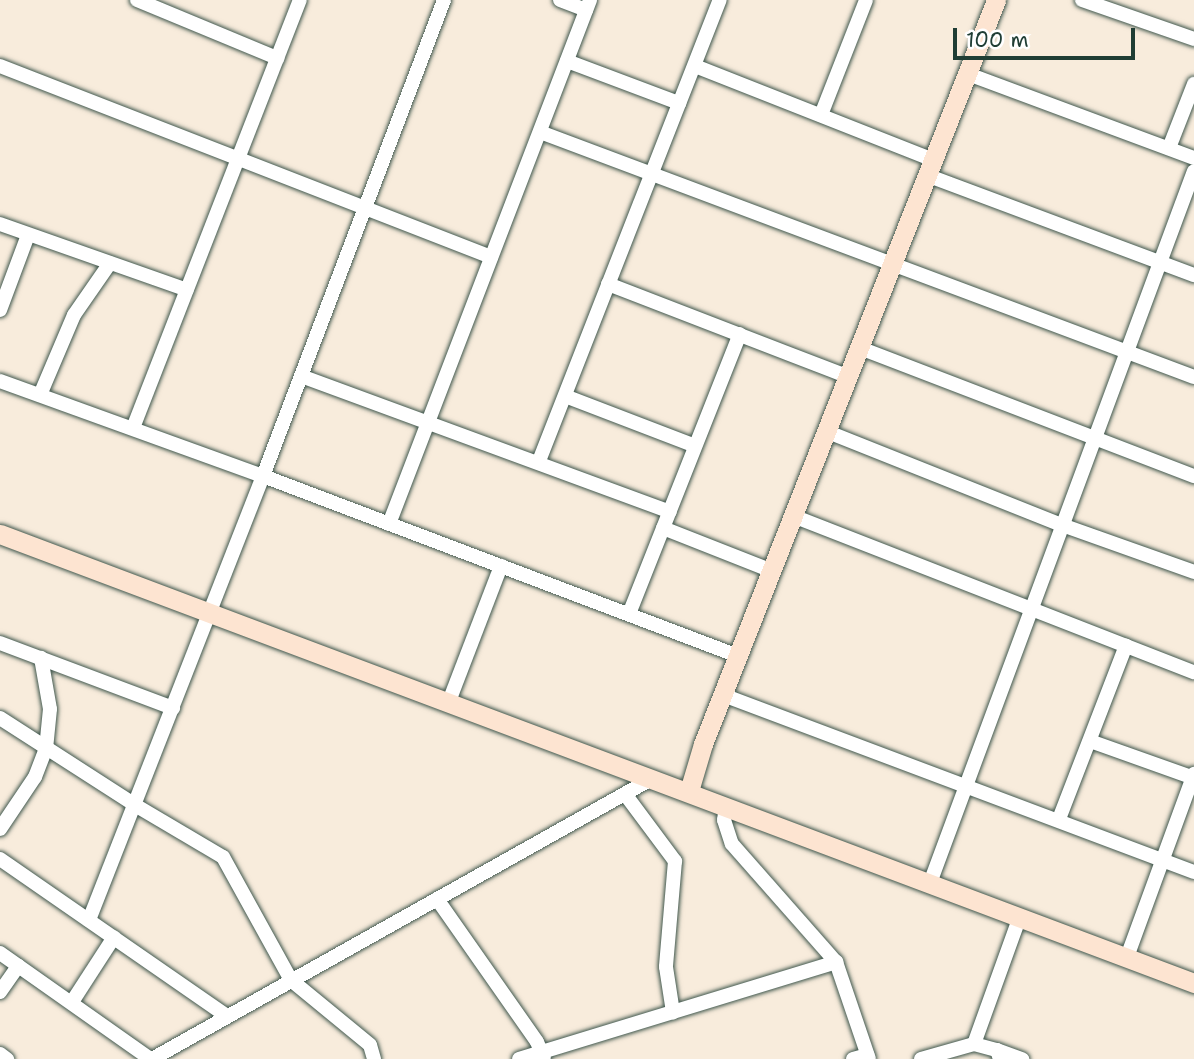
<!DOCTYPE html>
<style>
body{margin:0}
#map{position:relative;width:1194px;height:1059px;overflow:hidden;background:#f8ecdc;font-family:"Shantell Sans",sans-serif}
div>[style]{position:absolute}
.roads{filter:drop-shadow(0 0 2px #40574d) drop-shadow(0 0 2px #40574d)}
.street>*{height:14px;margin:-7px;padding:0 7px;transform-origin:7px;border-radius:7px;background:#fff}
.secondary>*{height:19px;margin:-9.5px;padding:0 9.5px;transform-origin:9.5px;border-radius:9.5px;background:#fde4d1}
span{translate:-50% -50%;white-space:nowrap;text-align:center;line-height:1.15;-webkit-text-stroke:5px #fff;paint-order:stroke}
.scale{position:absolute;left:953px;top:28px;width:182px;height:32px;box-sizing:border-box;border:4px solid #1f3d34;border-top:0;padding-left:9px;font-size:21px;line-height:24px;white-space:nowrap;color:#1f3d34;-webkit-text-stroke:5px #fff;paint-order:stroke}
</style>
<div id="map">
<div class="roads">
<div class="street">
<i style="left:137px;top:0;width:152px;rotate:22.5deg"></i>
<i style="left:560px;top:0;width:28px;rotate:21deg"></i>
<i style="left:1082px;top:0;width:119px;rotate:19.2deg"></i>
<i style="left:567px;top:61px;width:120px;rotate:20.6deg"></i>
<i style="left:0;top:66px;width:527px;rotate:21.26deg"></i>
<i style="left:695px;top:66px;width:257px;rotate:21.5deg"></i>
<i style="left:968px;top:74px;width:241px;rotate:20.4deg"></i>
<i style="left:821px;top:115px;width:123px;rotate:-68.6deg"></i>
<i style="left:540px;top:132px;width:698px;rotate:20.54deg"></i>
<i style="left:1169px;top:148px;width:69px;rotate:-68.7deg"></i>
<i style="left:929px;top:176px;width:283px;rotate:20.5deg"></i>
<i style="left:0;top:224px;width:198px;rotate:19.4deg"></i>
<i style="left:608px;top:284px;width:258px;rotate:21.1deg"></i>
<i style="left:0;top:310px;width:80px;rotate:-69.5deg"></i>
<i style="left:860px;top:348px;width:358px;rotate:21deg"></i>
<i style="left:301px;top:376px;width:393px;rotate:20.2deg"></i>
<i style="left:0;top:381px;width:280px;rotate:19.9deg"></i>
<i style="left:263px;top:476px;width:508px;rotate:20.75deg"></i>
<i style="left:40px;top:395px;width:87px;rotate:-67deg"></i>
<i style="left:74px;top:315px;width:63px;rotate:-55.3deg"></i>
<i style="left:565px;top:396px;width:139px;rotate:21deg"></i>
<i style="left:133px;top:428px;width:459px;rotate:-68.7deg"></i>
<i style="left:828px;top:432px;width:252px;rotate:21.7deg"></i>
<i style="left:1062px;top:525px;width:140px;rotate:19.6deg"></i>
<i style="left:539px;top:461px;width:495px;rotate:-68.6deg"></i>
<i style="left:793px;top:516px;width:430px;rotate:21.3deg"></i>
<i style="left:389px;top:524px;width:561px;rotate:-69.01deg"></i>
<i style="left:663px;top:528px;width:117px;rotate:21.5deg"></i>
<i style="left:629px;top:614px;width:301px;rotate:-68.4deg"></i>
<i style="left:0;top:643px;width:185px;rotate:20.6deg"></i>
<i style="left:723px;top:695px;width:503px;rotate:20.6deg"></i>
<i style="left:448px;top:704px;width:148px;rotate:-69deg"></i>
<i style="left:0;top:718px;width:161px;rotate:32.8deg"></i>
<i style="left:135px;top:805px;width:102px;rotate:30.6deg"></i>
<i style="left:223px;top:857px;width:141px;rotate:61.1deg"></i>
<i style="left:291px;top:980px;width:102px;rotate:39.4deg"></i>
<i style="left:370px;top:1045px;width:15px;rotate:74deg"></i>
<i style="left:1090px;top:741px;width:110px;rotate:19.6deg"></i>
<i style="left:625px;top:794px;width:84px;rotate:53.3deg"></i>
<i style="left:675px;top:861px;width:106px;rotate:94.9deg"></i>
<i style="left:666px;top:967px;width:46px;rotate:81.2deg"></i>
<i style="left:726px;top:806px;width:14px;rotate:98deg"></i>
<i style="left:724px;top:820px;width:25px;rotate:72deg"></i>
<i style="left:732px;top:844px;width:157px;rotate:48.6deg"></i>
<i style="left:836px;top:962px;width:102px;rotate:71.2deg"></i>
<i style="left:1059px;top:819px;width:186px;rotate:-68.9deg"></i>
<i style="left:0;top:829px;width:63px;rotate:-56.1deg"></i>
<i style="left:35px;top:777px;width:30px;rotate:-69deg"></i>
<i style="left:46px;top:749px;width:40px;rotate:-84.3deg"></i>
<i style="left:50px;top:709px;width:52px;rotate:-100deg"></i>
<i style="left:0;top:859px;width:276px;rotate:34.7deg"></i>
<i style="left:930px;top:883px;width:759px;rotate:-69.66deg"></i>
<i style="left:437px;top:899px;width:174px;rotate:55deg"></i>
<i style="left:537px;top:1042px;width:17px;rotate:66deg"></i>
<i style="left:89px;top:920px;width:477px;rotate:-68.6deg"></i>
<i style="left:263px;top:476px;width:509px;rotate:-69.18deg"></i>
<i style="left:0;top:953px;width:184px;rotate:35.2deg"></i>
<i style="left:1127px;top:957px;width:195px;rotate:-69.9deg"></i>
<i style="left:0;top:992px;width:32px;rotate:-55deg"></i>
<i style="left:72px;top:1002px;width:77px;rotate:-57.1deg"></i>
<i style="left:974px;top:1044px;width:133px;rotate:-70.2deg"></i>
<i style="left:997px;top:1050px;width:27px;rotate:20deg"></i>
<i style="left:0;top:1054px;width:9px;rotate:36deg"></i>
<i style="left:152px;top:1059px;width:574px;rotate:-29.29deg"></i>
<i style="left:519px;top:1059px;width:332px;rotate:-17deg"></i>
<i style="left:853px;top:1059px;width:15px;rotate:-16deg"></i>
<i style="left:921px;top:1059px;width:55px;rotate:-15.8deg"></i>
<i style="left:974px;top:1044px;width:24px;rotate:15deg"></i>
<i style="left:997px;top:1050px;width:9px;rotate:72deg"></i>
</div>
<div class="secondary">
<i style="left:0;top:534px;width:1276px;rotate:20.61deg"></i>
<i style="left:689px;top:791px;width:49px;rotate:-73.4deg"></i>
<i style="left:703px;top:744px;width:800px;rotate:-68.5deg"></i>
</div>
</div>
<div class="scale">100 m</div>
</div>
